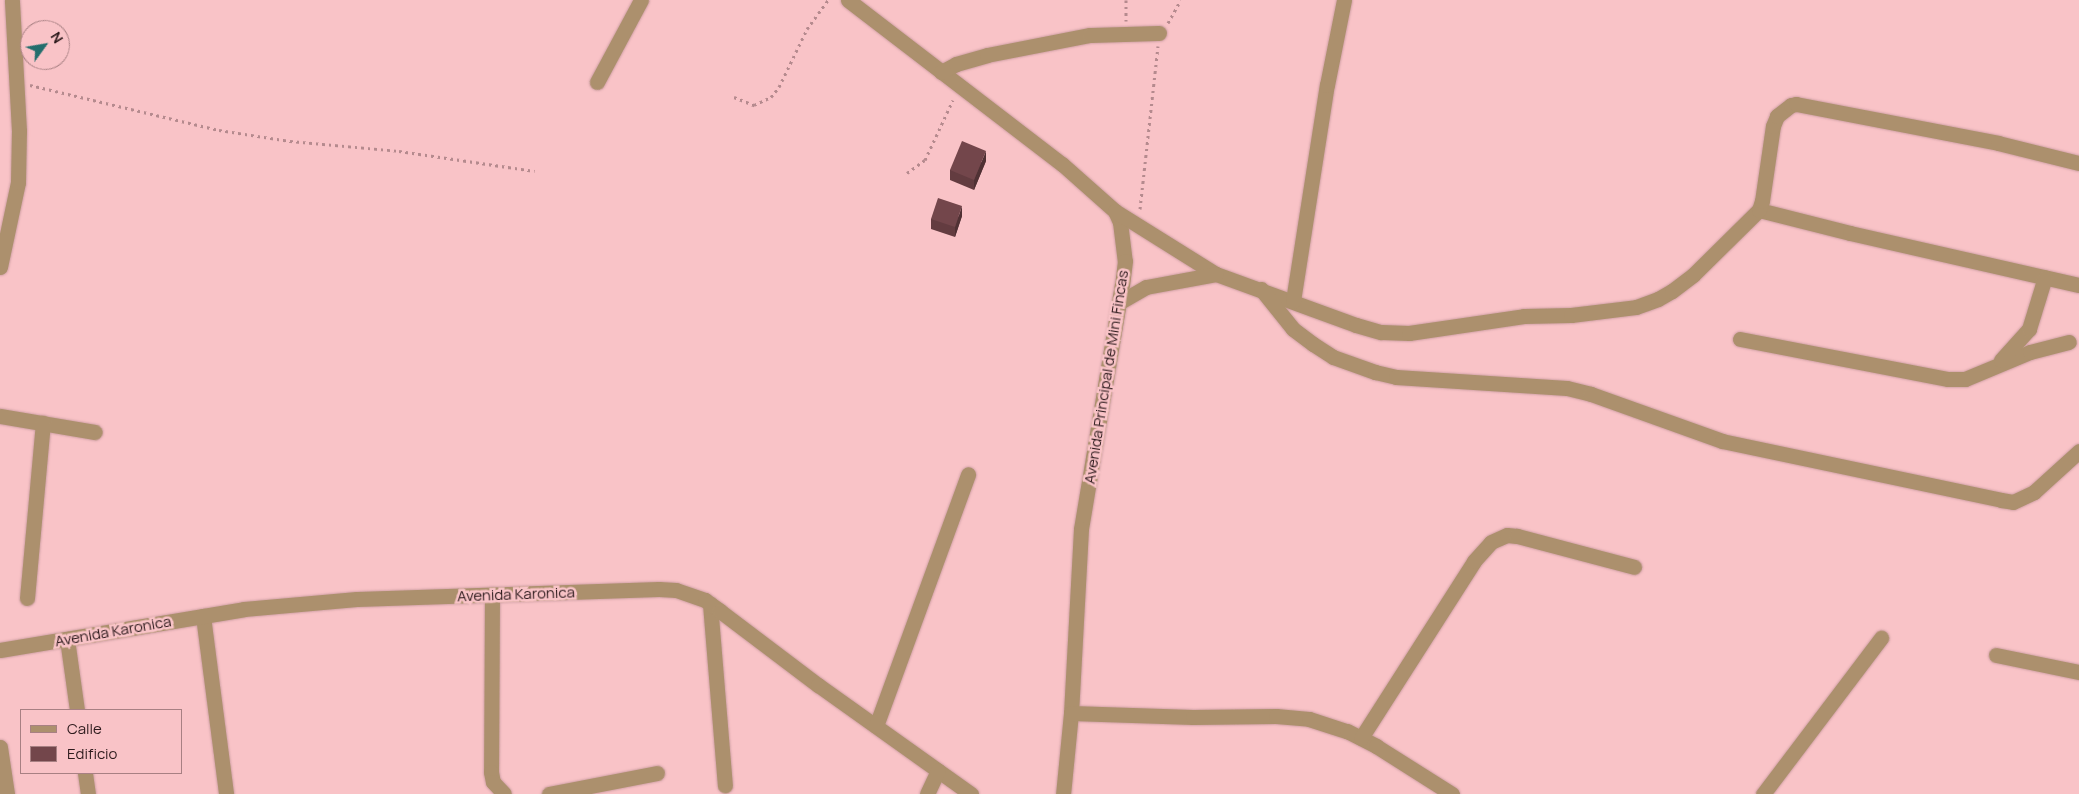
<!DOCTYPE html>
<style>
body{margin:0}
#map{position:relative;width:2079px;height:794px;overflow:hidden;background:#f9c3c7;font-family:Manrope,sans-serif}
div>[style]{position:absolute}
.path>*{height:3px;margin-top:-1.5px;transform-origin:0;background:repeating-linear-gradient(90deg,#b58a8e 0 2.5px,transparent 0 6.5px)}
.roads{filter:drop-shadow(0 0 1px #d0a1a5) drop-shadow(0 0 1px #d0a1a5)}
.minor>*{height:15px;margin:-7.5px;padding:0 7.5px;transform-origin:7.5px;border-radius:7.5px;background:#ac906d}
.wall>*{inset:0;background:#633c40}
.shaded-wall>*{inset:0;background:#503134}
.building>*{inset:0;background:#73464b}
span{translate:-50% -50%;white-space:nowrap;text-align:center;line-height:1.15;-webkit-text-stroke:5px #f9c3c7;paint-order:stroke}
.street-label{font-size:15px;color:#2e1b1d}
.legend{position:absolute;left:20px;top:709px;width:162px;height:65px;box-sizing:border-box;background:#f9c3c7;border:1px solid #a88083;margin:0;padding:6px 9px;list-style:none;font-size:15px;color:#2e1b1d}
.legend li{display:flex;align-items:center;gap:10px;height:25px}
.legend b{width:25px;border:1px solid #a88083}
.north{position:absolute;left:20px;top:20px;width:50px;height:50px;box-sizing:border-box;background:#f9c3c7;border:1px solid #a88083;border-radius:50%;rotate:58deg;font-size:14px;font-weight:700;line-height:20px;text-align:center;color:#2e1b1d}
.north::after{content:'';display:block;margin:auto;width:18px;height:22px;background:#236e6d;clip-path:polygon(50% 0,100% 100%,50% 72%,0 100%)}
</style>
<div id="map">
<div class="path">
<i style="left:1126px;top:0;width:21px;rotate:90deg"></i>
<i style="left:1168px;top:23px;width:26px;rotate:-61deg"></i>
<i style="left:30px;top:85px;width:194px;rotate:13.4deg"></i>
<i style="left:219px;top:130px;width:72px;rotate:8.8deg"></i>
<i style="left:290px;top:141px;width:109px;rotate:5.2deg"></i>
<i style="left:399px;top:151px;width:137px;rotate:8.4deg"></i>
<i style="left:734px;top:97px;width:22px;rotate:22deg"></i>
<i style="left:754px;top:105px;width:19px;rotate:-25deg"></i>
<i style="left:771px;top:97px;width:13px;rotate:-51deg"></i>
<i style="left:779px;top:87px;width:64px;rotate:-64.2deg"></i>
<i style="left:807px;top:29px;width:36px;rotate:-54deg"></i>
<i style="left:907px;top:173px;width:22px;rotate:-36deg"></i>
<i style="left:925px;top:160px;width:66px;rotate:-65deg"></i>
<i style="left:1140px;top:209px;width:164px;rotate:-83.7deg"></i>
</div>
<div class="roads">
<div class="minor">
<i style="left:848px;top:0;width:270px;rotate:37.5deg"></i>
<i style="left:1062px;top:164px;width:71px;rotate:41.6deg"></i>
<i style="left:1115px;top:211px;width:12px;rotate:66deg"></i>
<i style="left:1120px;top:222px;width:39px;rotate:83deg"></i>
<i style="left:1125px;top:261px;width:23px;rotate:97deg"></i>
<i style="left:1122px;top:284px;width:248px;rotate:99.5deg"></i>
<i style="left:1081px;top:529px;width:184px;rotate:93.1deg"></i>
<i style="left:1071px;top:713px;width:81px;rotate:95.6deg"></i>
<i style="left:941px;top:72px;width:17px;rotate:-28deg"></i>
<i style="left:956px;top:64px;width:32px;rotate:-16deg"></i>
<i style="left:987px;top:55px;width:105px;rotate:-11deg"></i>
<i style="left:1090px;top:35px;width:69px;rotate:-1.7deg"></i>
<i style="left:597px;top:82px;width:93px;rotate:-61.8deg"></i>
<i style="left:1759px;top:210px;width:94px;rotate:14.2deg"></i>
<i style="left:1850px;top:233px;width:235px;rotate:12.8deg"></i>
<i style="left:1115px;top:211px;width:119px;rotate:32deg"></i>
<i style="left:1216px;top:274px;width:149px;rotate:20deg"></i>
<i style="left:1356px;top:325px;width:26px;rotate:16deg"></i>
<i style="left:1381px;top:332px;width:28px;rotate:2deg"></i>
<i style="left:1409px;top:333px;width:116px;rotate:-8.4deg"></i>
<i style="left:1524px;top:316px;width:47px;rotate:-1.2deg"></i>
<i style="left:1571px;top:315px;width:65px;rotate:-7deg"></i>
<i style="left:1636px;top:307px;width:23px;rotate:-20deg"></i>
<i style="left:1658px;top:299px;width:16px;rotate:-30deg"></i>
<i style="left:1672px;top:291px;width:26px;rotate:-37deg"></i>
<i style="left:1693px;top:275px;width:93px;rotate:-44.6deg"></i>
<i style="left:1759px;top:210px;width:9px;rotate:-72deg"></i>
<i style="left:1762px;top:201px;width:76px;rotate:-81.7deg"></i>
<i style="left:1773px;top:126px;width:11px;rotate:-68deg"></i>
<i style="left:1777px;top:116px;width:18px;rotate:-38deg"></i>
<i style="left:1791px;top:105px;width:5px;rotate:-11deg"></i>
<i style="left:1796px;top:104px;width:206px;rotate:10.9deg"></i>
<i style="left:1998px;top:143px;width:83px;rotate:13.9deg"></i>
<i style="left:0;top:267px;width:87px;rotate:-78deg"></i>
<i style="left:18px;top:182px;width:51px;rotate:-88.9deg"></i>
<i style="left:19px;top:131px;width:131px;rotate:-93.1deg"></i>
<i style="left:1261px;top:289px;width:51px;rotate:51.3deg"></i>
<i style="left:1293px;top:329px;width:25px;rotate:37deg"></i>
<i style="left:1313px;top:344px;width:24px;rotate:33deg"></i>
<i style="left:1333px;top:357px;width:45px;rotate:19.7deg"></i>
<i style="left:1375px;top:372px;width:22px;rotate:13deg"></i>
<i style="left:1396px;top:377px;width:171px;rotate:3.7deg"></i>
<i style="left:1567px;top:388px;width:25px;rotate:14deg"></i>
<i style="left:1591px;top:394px;width:139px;rotate:19.7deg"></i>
<i style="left:1722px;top:441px;width:285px;rotate:11.9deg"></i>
<i style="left:2001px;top:500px;width:12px;rotate:9deg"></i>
<i style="left:2013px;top:502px;width:23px;rotate:-25deg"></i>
<i style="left:2034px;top:492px;width:61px;rotate:-42.3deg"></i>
<i style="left:1293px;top:301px;width:219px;rotate:-81.1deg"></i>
<i style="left:1327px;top:85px;width:87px;rotate:-78.7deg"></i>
<i style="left:1120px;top:302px;width:30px;rotate:-30deg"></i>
<i style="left:1146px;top:287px;width:71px;rotate:-10.5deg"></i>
<i style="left:1740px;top:339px;width:212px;rotate:10.9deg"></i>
<i style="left:1948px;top:379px;width:17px"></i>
<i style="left:1965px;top:379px;width:70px;rotate:-22.6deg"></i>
<i style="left:2030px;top:352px;width:40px;rotate:-14.4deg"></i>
<i style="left:2001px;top:360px;width:42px;rotate:-47.9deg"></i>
<i style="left:2029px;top:329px;width:54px;rotate:-72.9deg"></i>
<i style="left:0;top:416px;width:96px;rotate:9.6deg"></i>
<i style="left:492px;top:594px;width:178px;rotate:90.3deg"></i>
<i style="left:491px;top:772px;width:10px;rotate:79deg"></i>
<i style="left:493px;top:782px;width:16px;rotate:47deg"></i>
<i style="left:27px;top:598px;width:176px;rotate:-84.8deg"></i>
<i style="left:710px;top:604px;width:182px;rotate:85.3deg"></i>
<i style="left:203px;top:616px;width:179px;rotate:82.6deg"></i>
<i style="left:67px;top:639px;width:72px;rotate:82deg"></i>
<i style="left:0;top:650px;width:247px;rotate:-9.5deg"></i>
<i style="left:244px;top:609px;width:113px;rotate:-5.1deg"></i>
<i style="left:357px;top:599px;width:302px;rotate:-1.9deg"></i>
<i style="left:659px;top:589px;width:17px;rotate:3deg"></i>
<i style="left:676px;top:590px;width:31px;rotate:19deg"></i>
<i style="left:705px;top:600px;width:19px;rotate:36deg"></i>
<i style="left:720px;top:611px;width:123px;rotate:37.1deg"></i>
<i style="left:818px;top:685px;width:188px;rotate:35.5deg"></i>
<i style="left:1996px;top:655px;width:85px;rotate:11.6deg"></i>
<i style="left:1071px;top:713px;width:122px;rotate:1.9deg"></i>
<i style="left:1193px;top:717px;width:83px;rotate:-0.7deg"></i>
<i style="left:1276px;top:716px;width:33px;rotate:5deg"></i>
<i style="left:1309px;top:719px;width:40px;rotate:18deg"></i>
<i style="left:1347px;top:731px;width:33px;rotate:27deg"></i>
<i style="left:1376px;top:746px;width:90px;rotate:32.3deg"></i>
<i style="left:876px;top:726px;width:268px;rotate:-69.9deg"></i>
<i style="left:1361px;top:738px;width:210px;rotate:-57.4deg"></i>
<i style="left:1474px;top:561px;width:25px;rotate:-48deg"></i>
<i style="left:1491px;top:542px;width:17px;rotate:-24deg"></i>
<i style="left:1507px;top:535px;width:10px;rotate:6deg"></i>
<i style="left:1517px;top:536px;width:121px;rotate:14.8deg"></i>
<i style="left:0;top:747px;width:48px;rotate:81.5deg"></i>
<i style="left:85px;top:773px;width:21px;rotate:82deg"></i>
<i style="left:549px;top:794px;width:110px;rotate:-11deg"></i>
<i style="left:927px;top:794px;width:26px;rotate:-65deg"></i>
<i style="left:1763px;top:794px;width:196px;rotate:-52.9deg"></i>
</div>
</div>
<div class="wall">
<i style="clip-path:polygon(986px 161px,974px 190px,950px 180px,950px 170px)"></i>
<i style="clip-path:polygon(962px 216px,955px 237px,931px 229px,931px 219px)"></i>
</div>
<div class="shaded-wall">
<i style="clip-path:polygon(986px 151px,986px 161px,974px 190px,974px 180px)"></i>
<i style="clip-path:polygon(962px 206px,962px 216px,955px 237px,955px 227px)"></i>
</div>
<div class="building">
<i style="clip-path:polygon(962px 141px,986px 151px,974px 180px,950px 170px)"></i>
<i style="clip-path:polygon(938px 198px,962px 206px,955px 227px,931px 219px)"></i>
</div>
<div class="street-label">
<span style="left:1106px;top:377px;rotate:-81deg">Avenida Principal de Mini Fincas</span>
<span style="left:516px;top:594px;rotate:-2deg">Avenida Karonica</span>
<span style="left:113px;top:631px;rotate:-10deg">Avenida Karonica</span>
</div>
<ul class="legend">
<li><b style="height:6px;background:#ac906d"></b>Calle</li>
<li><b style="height:14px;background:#73464b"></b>Edificio</li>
</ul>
<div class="north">N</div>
</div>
